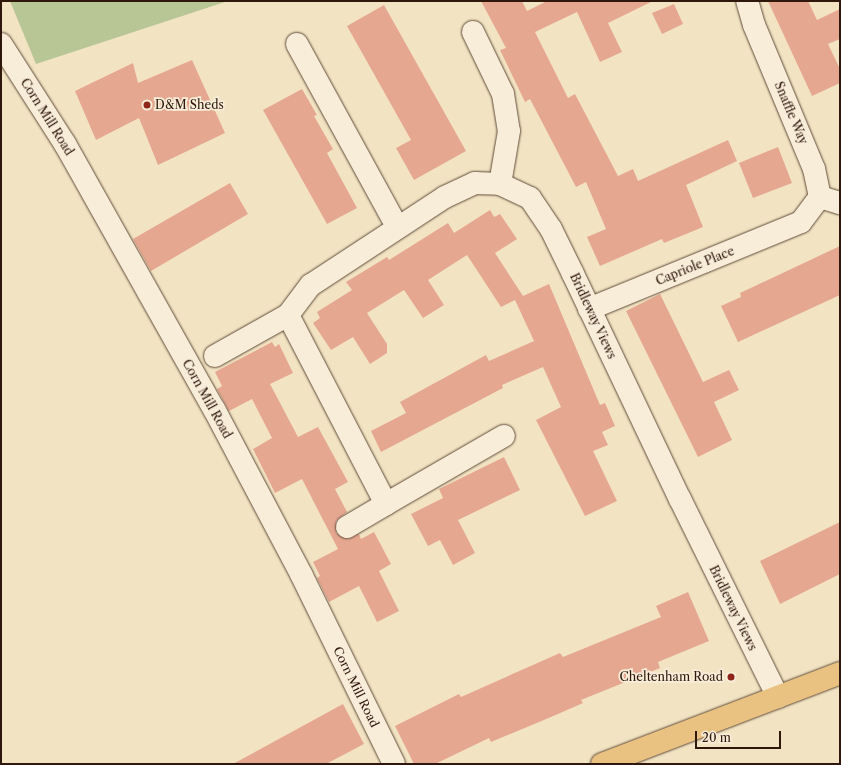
<!DOCTYPE html>
<style>
body{margin:0}
#map{position:relative;width:841px;height:765px;overflow:hidden;background:#f2e4c3;font-family:"Libre Caslon Text",serif}
div>[style]{position:absolute}
.green>*{inset:0;background:#b8c595}
.building>*{inset:0;background:#e6a790}
.roads{filter:drop-shadow(0 0 1px #604a39) drop-shadow(0 0 1px #604a39)}
.minor>*{height:22px;margin:-11px;padding:0 11px;transform-origin:11px;border-radius:11px;background:#f7edd8}
.major>*{height:22px;margin:-11px;padding:0 11px;transform-origin:11px;border-radius:11px;background:#e9c282}
.dots>*{width:11px;height:11px;translate:-50% -50%;box-sizing:border-box;border:2px solid #f7edd8;border-radius:50%}
span{translate:-50% -50%;white-space:nowrap;text-align:center;line-height:1.15;-webkit-text-stroke:3.5px #f7edd8;paint-order:stroke}
.poi-label{font-size:12px;color:#2f170b}
.left{translate:0 -50%;text-align:left}
.right{translate:-100% -50%;text-align:right}
.street-label{font-size:12px;color:#2f170b}
.frame{position:absolute;inset:0;border:2px solid #2f170b;pointer-events:none}
.scale{position:absolute;left:695px;top:731px;width:86px;height:18px;box-sizing:border-box;border:2px solid #2f170b;border-top:0;padding-left:5px;font-size:12px;line-height:14px;white-space:nowrap;color:#2f170b;-webkit-text-stroke:3px #f7edd8;paint-order:stroke}
</style>
<div id="map">
<div class="green">
<i style="clip-path:polygon(10px 1px,228px 1px,36px 64px)"></i>
</div>
<div class="building">
<i style="clip-path:polygon(481px 1px,522px 1px,527px 11px,547px 1px,653px 1px,608px 23px,622px 52px,600px 62px,577px 12px,535px 32px,568px 98px,575px 94px,618px 176px,633px 169px,638px 181px,728px 140px,737px 161px,686px 185px,703px 227px,664px 243px,662px 239px,600px 266px,587px 237px,606px 229px,586px 182px,576px 187px,530px 99px,525px 102px,500px 50px,506px 48px)"></i>
<i style="clip-path:polygon(768px 1px,808px 1px,817px 20px,840px 9px,840px 39px,828px 44px,840px 69px,840px 83px,812px 96px)"></i>
<i style="clip-path:polygon(674px 4px,683px 24px,662px 34px,652px 13px)"></i>
<i style="clip-path:polygon(384px 5px,466px 151px,414px 180px,396px 148px,411px 140px,347px 26px)"></i>
<i style="clip-path:polygon(192px 60px,225px 133px,158px 165px,139px 118px,96px 140px,75px 91px,133px 63px,138px 83px)"></i>
<i style="clip-path:polygon(302px 89px,317px 115px,314px 116px,333px 149px,327px 153px,357px 208px,327px 224px,263px 110px)"></i>
<i style="clip-path:polygon(778px 147px,792px 183px,753px 198px,739px 163px)"></i>
<i style="clip-path:polygon(230px 183px,248px 214px,151px 271px,133px 239px)"></i>
<i style="clip-path:polygon(490px 210px,494px 217px,500px 214px,517px 239px,495px 253px,523px 296px,549px 284px,600px 405px,605px 403px,615px 426px,602px 432px,608px 445px,593px 451px,617px 501px,585px 516px,536px 420px,561px 407px,543px 367px,502px 385px,503px 388px,381px 452px,371px 431px,406px 413px,400px 402px,486px 355px,489px 361px,534px 341px,515px 300px,501px 307px,467px 255px,428px 280px,444px 305px,423px 318px,404px 290px,367px 313px,387px 344px,387px 353px,370px 364px,353px 337px,331px 350px,313px 323px,320px 318px,317px 312px,352px 290px,346px 282px,387px 257px,389px 260px,448px 223px,454px 233px)"></i>
<i style="clip-path:polygon(840px 246px,840px 295px,738px 342px,721px 306px,741px 297px,740px 293px)"></i>
<i style="clip-path:polygon(660px 294px,703px 382px,729px 370px,739px 390px,714px 402px,732px 440px,698px 457px,626px 311px)"></i>
<i style="clip-path:polygon(272px 342px,275px 347px,279px 344px,293px 373px,270px 384px,298px 437px,318px 427px,348px 482px,335px 489px,347px 512px,336px 521px,336px 533px,348px 539px,359px 534px,361px 539px,374px 532px,391px 564px,379px 571px,399px 611px,377px 622px,359px 586px,329px 602px,317px 578px,320px 576px,313px 562px,338px 549px,302px 479px,275px 493px,253px 449px,272px 438px,252px 399px,229px 411px,217px 389px,222px 386px,215px 372px)"></i>
<i style="clip-path:polygon(504px 457px,520px 490px,458px 520px,475px 553px,453px 565px,440px 540px,428px 546px,411px 514px,443px 498px,439px 489px)"></i>
<i style="clip-path:polygon(840px 522px,840px 574px,780px 604px,760px 561px)"></i>
<i style="clip-path:polygon(688px 592px,709px 641px,658px 662px,660px 668px,581px 700px,583px 703px,551px 717px,491px 742px,489px 738px,435px 764px,414px 764px,395px 726px,459px 694px,461px 697px,560px 653px,563px 657px,661px 617px,656px 606px)"></i>
<i style="clip-path:polygon(343px 704px,364px 744px,326px 764px,233px 764px)"></i>
</div>
<div class="roads">
<div class="minor">
<i style="left:473px;top:32px;width:69px;rotate:64.2deg"></i>
<i style="left:503px;top:94px;width:37px;rotate:81deg"></i>
<i style="left:509px;top:131px;width:54px;rotate:99.6deg"></i>
<i style="left:1px;top:44px;width:119px;rotate:57.4deg"></i>
<i style="left:65px;top:144px;width:304px;rotate:60.7deg"></i>
<i style="left:214px;top:409px;width:189px;rotate:62.2deg"></i>
<i style="left:302px;top:576px;width:209px;rotate:63.9deg"></i>
<i style="left:297px;top:44px;width:209px;rotate:61.3deg"></i>
<i style="left:820px;top:197px;width:21px;rotate:17deg"></i>
<i style="left:589px;top:309px;width:229px;rotate:-22.3deg"></i>
<i style="left:801px;top:222px;width:31px;rotate:-53deg"></i>
<i style="left:820px;top:197px;width:29px;rotate:-102deg"></i>
<i style="left:814px;top:169px;width:156px;rotate:-112.6deg"></i>
<i style="left:754px;top:25px;width:25px;rotate:-106deg"></i>
<i style="left:288px;top:315px;width:213px;rotate:62.6deg"></i>
<i style="left:386px;top:504px;width:136px;rotate:-30deg"></i>
<i style="left:215px;top:356px;width:84px;rotate:-29.3deg"></i>
<i style="left:288px;top:315px;width:38px;rotate:-53deg"></i>
<i style="left:311px;top:285px;width:160px;rotate:-33.3deg"></i>
<i style="left:445px;top:197px;width:33px;rotate:-25deg"></i>
<i style="left:475px;top:183px;width:25px;rotate:2deg"></i>
<i style="left:500px;top:184px;width:33px;rotate:25deg"></i>
<i style="left:530px;top:198px;width:37px;rotate:56deg"></i>
<i style="left:551px;top:229px;width:50px;rotate:63.9deg"></i>
<i style="left:573px;top:274px;width:249px;rotate:64.6deg"></i>
<i style="left:680px;top:499px;width:221px;rotate:63.7deg"></i>
<i style="left:347px;top:527px;width:45px;rotate:-30.5deg"></i>
</div>
<div class="major">
<i style="left:602px;top:764px;width:255px;rotate:-20.9deg"></i>
</div>
</div>
<div class="dots">
<i style="left:147px;top:105px;background:#8f2418"></i>
<i style="left:731px;top:677px;background:#8f2418"></i>
</div>
<div class="poi-label">
<span class="left" style="left:155px;top:105px">D&amp;M Sheds</span>
<span class="right" style="left:723px;top:677px">Cheltenham Road</span>
</div>
<div class="street-label">
<span style="left:791px;top:113px;rotate:67deg">Snaffle Way</span>
<span style="left:47px;top:117px;rotate:58deg">Corn Mill Road</span>
<span style="left:695px;top:266px;rotate:-22deg">Capriole Place</span>
<span style="left:593px;top:316px;rotate:65deg">Bridleway Views</span>
<span style="left:207px;top:399px;rotate:61deg">Corn Mill Road</span>
<span style="left:733px;top:608px;rotate:64deg">Bridleway Views</span>
<span style="left:356px;top:687px;rotate:64deg">Corn Mill Road</span>
</div>
<div class="frame"></div>
<div class="scale">20 m</div>
</div>
